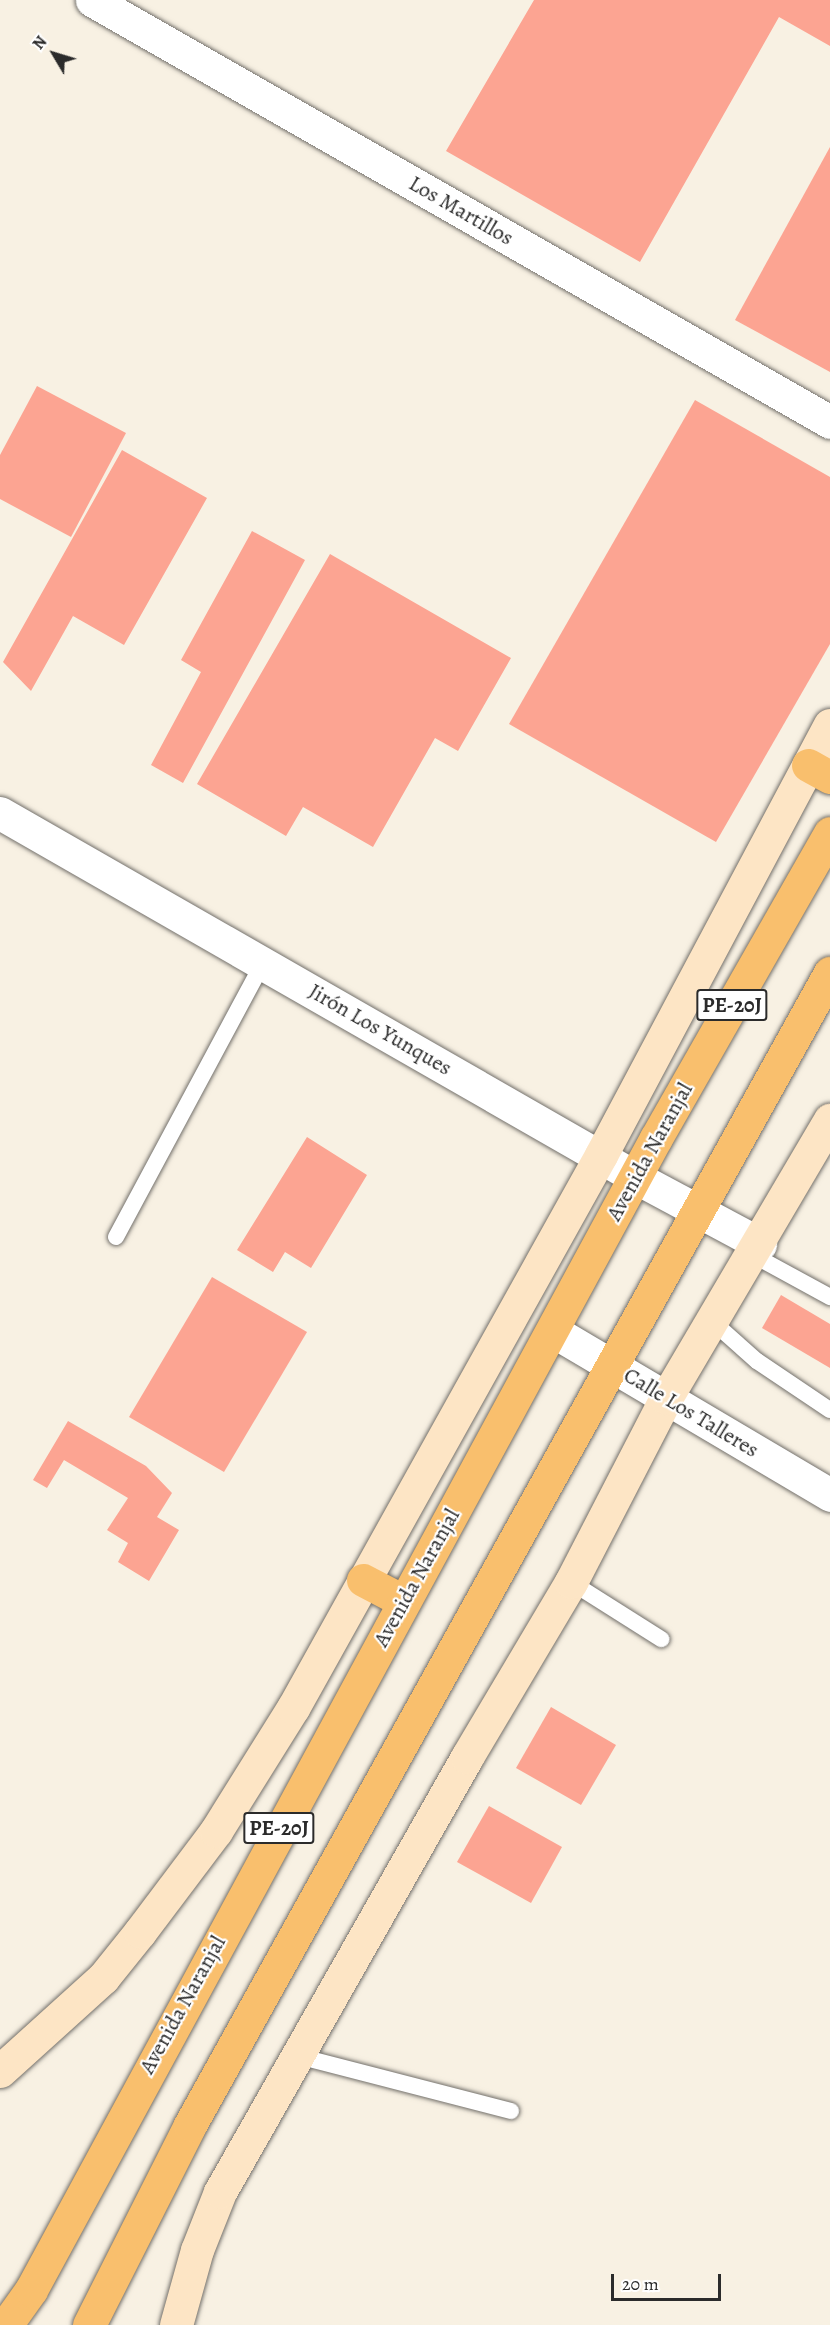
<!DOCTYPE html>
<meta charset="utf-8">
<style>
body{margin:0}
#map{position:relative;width:830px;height:2325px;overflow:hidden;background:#f8f1e3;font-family:Alegreya,serif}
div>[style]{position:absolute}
.building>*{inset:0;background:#fca492}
.roads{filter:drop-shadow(0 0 2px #73706b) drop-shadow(0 0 2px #73706b)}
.lane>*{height:16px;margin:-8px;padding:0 8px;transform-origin:8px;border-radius:8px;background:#fff}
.street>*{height:33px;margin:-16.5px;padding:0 16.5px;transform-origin:16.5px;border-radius:16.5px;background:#fff}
.secondary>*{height:33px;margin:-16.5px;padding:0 16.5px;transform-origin:16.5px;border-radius:16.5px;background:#fde5c5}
.highway>*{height:33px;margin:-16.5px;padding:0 16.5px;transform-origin:16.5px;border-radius:16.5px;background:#f9bf6d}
span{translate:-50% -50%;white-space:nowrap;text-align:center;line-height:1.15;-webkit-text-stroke:4.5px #fff;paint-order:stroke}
.shield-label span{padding:2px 4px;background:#fff;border:2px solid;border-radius:4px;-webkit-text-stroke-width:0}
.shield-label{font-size:21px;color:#2b2b2b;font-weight:700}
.street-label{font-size:22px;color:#2b2b2b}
.north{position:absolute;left:24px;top:24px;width:60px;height:60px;-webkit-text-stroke:4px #fff;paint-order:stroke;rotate:308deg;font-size:16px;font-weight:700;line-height:24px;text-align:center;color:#2b2b2b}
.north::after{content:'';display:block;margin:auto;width:21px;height:27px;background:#2b2b2b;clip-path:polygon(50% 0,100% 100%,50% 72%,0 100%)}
.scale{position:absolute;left:611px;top:2274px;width:110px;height:27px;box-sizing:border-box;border:3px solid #2b2b2b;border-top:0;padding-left:8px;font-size:18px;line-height:21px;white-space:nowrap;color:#2b2b2b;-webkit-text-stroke:4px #fff;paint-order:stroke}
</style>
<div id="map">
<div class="building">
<i style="clip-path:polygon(534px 0,830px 0,830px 46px,779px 17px,640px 262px,446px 151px)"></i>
<i style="clip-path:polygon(830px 147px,830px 372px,735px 320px)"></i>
<i style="clip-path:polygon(37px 386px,126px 433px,71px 537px,0 499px,0 455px)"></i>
<i style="clip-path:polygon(695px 400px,830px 477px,830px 644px,716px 842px,509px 724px)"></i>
<i style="clip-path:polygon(122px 450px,207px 498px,124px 645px,73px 616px,31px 691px,3px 662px)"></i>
<i style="clip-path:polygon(252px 531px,305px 560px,183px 783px,151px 765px,201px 672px,181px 660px)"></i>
<i style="clip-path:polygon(330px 554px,511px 658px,458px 751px,435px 738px,373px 847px,303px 807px,286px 836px,197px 784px)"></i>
<i style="clip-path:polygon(307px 1137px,367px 1175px,311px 1268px,285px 1252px,273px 1272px,237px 1250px)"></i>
<i style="clip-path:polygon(212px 1277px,307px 1332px,224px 1472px,129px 1417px)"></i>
<i style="clip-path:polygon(781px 1295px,830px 1324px,830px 1368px,762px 1328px)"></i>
<i style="clip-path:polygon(68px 1421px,146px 1466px,172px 1493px,157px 1517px,179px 1530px,149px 1581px,118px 1562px,128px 1543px,107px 1530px,128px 1498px,64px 1460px,47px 1488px,33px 1480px)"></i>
<i style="clip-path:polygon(551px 1707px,616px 1745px,581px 1805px,516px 1768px)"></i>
<i style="clip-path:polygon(489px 1806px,562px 1847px,531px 1903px,457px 1862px)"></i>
</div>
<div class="roads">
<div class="lane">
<i style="left:116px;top:1237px;width:311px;rotate:-61.8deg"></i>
<i style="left:753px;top:1255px;width:88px;rotate:28.6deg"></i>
<i style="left:713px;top:1322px;width:59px;rotate:41.6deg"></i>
<i style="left:757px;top:1361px;width:88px;rotate:33.9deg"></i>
<i style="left:571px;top:1582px;width:107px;rotate:32.3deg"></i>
<i style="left:298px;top:2056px;width:220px;rotate:14.5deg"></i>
</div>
<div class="street">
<i style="left:92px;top:0;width:850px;rotate:29.76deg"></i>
<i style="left:0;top:813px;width:732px;rotate:29.82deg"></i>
<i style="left:635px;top:1177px;width:142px;rotate:28.2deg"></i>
<i style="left:553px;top:1331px;width:322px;rotate:30.6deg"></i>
</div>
<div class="secondary">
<i style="left:0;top:2071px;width:139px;rotate:-42.1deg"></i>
<i style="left:103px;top:1978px;width:59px;rotate:-51.2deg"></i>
<i style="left:140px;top:1932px;width:126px;rotate:-53deg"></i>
<i style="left:216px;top:1831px;width:145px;rotate:-58deg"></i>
<i style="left:293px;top:1708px;width:633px;rotate:-60.88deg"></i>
<i style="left:601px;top:1155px;width:487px;rotate:-62deg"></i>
<i style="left:176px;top:2325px;width:78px;rotate:-74.4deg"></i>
<i style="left:197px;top:2250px;width:62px;rotate:-68.4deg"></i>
<i style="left:220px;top:2192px;width:500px;rotate:-60.41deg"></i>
<i style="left:467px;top:1757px;width:204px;rotate:-59.3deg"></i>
<i style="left:571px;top:1582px;width:207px;rotate:-62.7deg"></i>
<i style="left:666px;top:1398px;width:323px;rotate:-59.5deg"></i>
</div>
<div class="highway">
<i style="left:808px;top:765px;width:25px;rotate:29deg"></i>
<i style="left:363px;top:1580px;width:45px;rotate:27.7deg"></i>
<i style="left:6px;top:2325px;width:43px;rotate:-54.5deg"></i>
<i style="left:31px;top:2290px;width:1311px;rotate:-61.52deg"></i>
<i style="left:656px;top:1138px;width:351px;rotate:-60.3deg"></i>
<i style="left:89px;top:2325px;width:224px;rotate:-63.2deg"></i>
<i style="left:190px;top:2125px;width:1318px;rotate:-60.95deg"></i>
</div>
</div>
<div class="shield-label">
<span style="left:732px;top:1005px">PE-20J</span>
<span style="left:279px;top:1828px">PE-20J</span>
</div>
<div class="street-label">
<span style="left:461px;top:211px;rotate:30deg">Los Martillos</span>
<span style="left:380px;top:1030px;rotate:30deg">Jirón Los Yunques</span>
<span style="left:650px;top:1152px;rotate:-61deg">Avenida Naranjal</span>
<span style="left:691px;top:1413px;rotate:31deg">Calle Los Talleres</span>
<span style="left:417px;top:1578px;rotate:-61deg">Avenida Naranjal</span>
<span style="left:183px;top:2005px;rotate:-61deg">Avenida Naranjal</span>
</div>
<div class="north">N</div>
<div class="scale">20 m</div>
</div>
